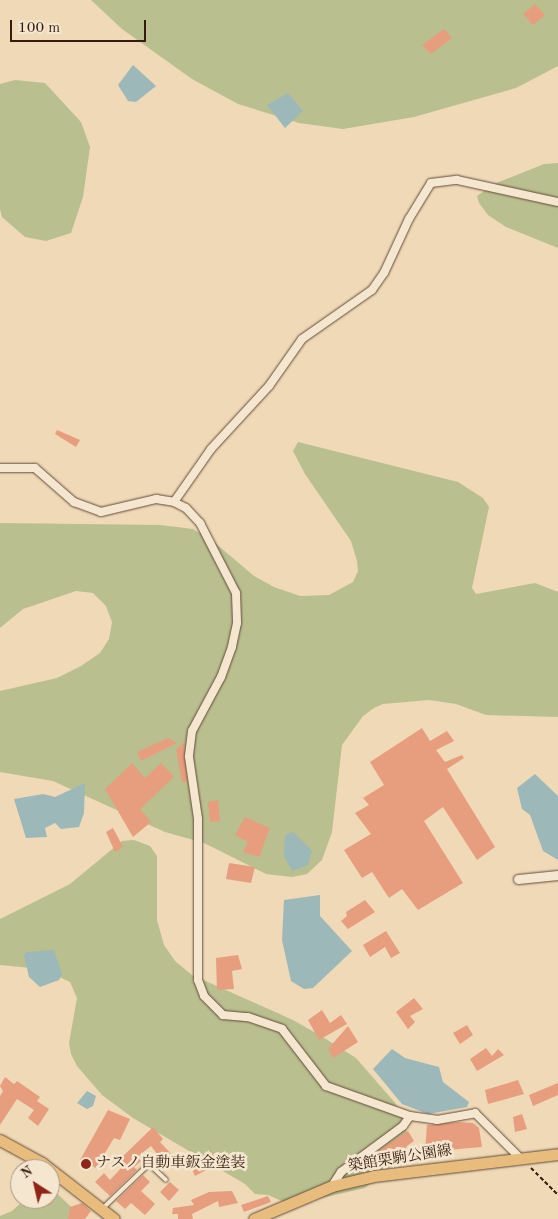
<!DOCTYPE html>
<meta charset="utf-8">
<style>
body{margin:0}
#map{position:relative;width:558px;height:1219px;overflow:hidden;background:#efd9b7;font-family:"Old Standard TT","Noto Serif JP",serif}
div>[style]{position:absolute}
.green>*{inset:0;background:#b9bf8f}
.water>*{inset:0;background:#9db8b8}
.building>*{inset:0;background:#e79e7e}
.path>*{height:2px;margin-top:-1px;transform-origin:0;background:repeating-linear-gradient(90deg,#341b0d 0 4px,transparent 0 6.5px)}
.roads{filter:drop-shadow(0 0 1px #634a38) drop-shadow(0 0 1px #634a38)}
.service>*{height:4px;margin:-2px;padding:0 2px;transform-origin:2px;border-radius:2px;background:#f5e6d0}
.minor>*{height:8px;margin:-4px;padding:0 4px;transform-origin:4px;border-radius:4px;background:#f5e6d0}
.tertiary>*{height:9px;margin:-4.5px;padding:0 4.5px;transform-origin:4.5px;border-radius:4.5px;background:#f5e6d0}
.primary>*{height:11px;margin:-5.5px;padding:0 5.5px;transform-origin:5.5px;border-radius:5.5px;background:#e8bc7c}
.dots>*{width:14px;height:14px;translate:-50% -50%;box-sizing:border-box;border:2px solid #f5e6d0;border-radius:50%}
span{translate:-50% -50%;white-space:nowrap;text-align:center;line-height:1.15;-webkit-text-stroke:5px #f5e6d0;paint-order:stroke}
.street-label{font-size:15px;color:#341b0d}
.poi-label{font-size:15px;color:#341b0d}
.left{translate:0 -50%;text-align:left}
.north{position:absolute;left:10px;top:1159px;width:50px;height:50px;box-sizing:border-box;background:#f5e6d0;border:1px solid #a89582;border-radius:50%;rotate:325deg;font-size:14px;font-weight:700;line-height:20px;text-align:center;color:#341b0d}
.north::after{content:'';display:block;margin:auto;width:18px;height:22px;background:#8f2418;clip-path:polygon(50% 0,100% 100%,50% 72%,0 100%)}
.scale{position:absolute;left:10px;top:20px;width:136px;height:22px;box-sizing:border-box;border:2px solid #341b0d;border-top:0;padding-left:6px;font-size:15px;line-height:18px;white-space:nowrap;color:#341b0d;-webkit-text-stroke:4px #f5e6d0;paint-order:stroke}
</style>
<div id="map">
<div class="green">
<i style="clip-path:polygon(91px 0,558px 0,558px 66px,516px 88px,414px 117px,343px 129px,299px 123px,238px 104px,192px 79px,122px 29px)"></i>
<i style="clip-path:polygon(15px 80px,45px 83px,81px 122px,90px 147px,83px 197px,71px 233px,46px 241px,25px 237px,2px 217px,0 209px,0 84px)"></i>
<i style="clip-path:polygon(558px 163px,558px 248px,506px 227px,488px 215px,479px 203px,477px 196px,494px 184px,544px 164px)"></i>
<i style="clip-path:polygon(298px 442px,458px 482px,483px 498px,489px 507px,472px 588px,476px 594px,535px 583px,558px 592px,558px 717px,486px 715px,456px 704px,429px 700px,383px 704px,374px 708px,363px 716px,342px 745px,332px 832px,322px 860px,307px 874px,292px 877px,266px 874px,204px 843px,165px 832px,53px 781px,0 772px,0 691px,57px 678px,81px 666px,100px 653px,109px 639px,112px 622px,106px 606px,93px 593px,76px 591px,23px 609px,0 628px,0 523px,160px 525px,193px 529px,214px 542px,254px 576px,274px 587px,300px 596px,329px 595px,353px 582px,358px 571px,357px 561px,351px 541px,305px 474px,293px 451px)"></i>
<i style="clip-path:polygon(134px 840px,150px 846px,157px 856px,157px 920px,164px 945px,175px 961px,192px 975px,293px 1020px,326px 1039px,356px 1058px,396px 1104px,406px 1129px,408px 1144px,401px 1157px,365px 1188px,291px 1205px,268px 1195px,255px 1194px,245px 1184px,133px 1118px,102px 1095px,77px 1066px,71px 1054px,69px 1043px,77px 998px,70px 982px,42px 969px,0 965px,0 919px,70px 884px,122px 841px)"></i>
<i style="clip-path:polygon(50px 1187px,84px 1219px,0 1219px,0 1216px,12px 1211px,25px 1199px,50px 1199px)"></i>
</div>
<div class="water">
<i style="clip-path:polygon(133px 65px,156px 86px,136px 102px,128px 101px,118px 85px)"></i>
<i style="clip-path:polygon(288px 93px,303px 111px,285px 128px,267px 105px)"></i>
<i style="clip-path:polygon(535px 774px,558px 796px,558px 860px,543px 851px,530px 815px,522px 809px,517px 788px)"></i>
<i style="clip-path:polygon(85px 783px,84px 813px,79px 827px,61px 829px,55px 823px,45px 828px,47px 837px,26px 838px,14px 799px,43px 794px,55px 797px)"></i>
<i style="clip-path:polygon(293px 832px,312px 851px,308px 865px,292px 871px,284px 856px,285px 835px)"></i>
<i style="clip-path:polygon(320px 895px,320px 916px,352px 951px,313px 988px,304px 989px,291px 981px,282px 940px,284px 900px)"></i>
<i style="clip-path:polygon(54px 950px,62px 974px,59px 980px,40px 987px,29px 977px,24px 956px,26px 952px)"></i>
<i style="clip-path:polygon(392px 1049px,405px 1058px,439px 1067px,443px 1082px,469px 1102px,467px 1107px,428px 1114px,402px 1104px,373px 1069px)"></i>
<i style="clip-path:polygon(87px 1091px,96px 1096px,93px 1106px,87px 1109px,77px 1103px)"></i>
</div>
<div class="building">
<i style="clip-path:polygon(535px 4px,545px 15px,533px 25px,523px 14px)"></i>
<i style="clip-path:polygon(444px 29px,452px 38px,431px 54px,422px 45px)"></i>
<i style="clip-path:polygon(57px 430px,80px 440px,76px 447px,55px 434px)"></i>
<i style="clip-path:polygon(422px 728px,430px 741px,447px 731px,454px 741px,436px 750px,445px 762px,462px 755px,464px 758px,447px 769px,495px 847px,477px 860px,443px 807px,424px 821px,463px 883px,418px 910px,402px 889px,389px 898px,372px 872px,362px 878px,344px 850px,371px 834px,355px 813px,369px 805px,363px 798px,384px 785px,370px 762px)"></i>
<i style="clip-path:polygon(168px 738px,177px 743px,141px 761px,137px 752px)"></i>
<i style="clip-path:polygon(184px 742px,187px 782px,182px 782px,176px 750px)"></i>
<i style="clip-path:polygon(132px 763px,145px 778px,161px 763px,174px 777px,140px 809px,151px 822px,133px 837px,105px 789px)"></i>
<i style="clip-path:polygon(218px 800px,220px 821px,210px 822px,208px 802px)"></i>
<i style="clip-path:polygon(245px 817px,270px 828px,259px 857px,243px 852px,248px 842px,235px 835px)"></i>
<i style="clip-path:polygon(113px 828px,123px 847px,115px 852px,106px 832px)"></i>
<i style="clip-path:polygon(229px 863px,255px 867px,251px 883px,226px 879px)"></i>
<i style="clip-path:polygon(365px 900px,375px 912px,348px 929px,341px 921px,347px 916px,346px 912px)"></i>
<i style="clip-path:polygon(386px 931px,400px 953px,391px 958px,385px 947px,370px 957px,363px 945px)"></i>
<i style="clip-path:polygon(238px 955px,242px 969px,232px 971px,234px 989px,217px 990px,216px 958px)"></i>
<i style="clip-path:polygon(414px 998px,423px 1009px,410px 1016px,415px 1022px,408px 1029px,396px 1012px)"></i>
<i style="clip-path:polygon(322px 1010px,330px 1023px,341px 1015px,347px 1024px,319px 1040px,308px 1020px)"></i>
<i style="clip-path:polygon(467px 1025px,473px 1035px,460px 1044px,453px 1033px)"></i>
<i style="clip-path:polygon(348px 1026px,358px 1042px,333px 1058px,328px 1049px)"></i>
<i style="clip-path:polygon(486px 1048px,492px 1056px,498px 1049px,504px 1055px,477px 1071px,470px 1059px)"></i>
<i style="clip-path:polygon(5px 1077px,14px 1084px,17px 1081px,40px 1097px,37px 1101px,49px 1109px,38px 1126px,28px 1118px,34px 1110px,17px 1099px,0 1125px,0 1096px,3px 1091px,0 1086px)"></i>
<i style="clip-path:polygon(518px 1080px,524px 1094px,488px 1104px,485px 1090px)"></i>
<i style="clip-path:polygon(558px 1083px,558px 1095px,533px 1106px,529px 1095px)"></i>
<i style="clip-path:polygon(108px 1110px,130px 1119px,120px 1140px,114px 1138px,96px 1168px,80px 1160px)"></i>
<i style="clip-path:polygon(522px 1114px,527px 1129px,515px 1132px,513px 1117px)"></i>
<i style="clip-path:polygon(459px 1122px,473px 1123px,479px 1128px,482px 1147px,425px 1152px,427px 1125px)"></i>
<i style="clip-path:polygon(153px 1127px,163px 1139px,160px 1142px,176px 1159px,167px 1167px,151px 1146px,137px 1157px,141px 1161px,134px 1167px,137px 1170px,110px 1196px,95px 1182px,104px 1173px,110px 1180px,123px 1166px,118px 1161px)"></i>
<i style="clip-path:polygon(408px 1131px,414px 1141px,381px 1164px,374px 1154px)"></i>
<i style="clip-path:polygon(211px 1151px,221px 1162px,195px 1176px,190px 1165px)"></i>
<i style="clip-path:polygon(143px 1175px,150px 1182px,141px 1191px,155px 1204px,145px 1215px,131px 1203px,125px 1209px,116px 1201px)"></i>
<i style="clip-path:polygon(170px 1182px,179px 1190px,169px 1201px,160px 1192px)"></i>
<i style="clip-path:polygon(50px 1185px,59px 1191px,50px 1206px)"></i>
<i style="clip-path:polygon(232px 1191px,238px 1203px,219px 1207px,218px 1201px,192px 1214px,193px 1219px,178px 1219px,178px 1214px,172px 1214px,173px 1208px,194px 1205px,191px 1200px,209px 1192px)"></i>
<i style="clip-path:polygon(268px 1196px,271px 1202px,244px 1212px,241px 1205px)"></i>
<i style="clip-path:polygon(82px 1203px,91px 1211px,85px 1219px,68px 1219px,70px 1207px)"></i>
</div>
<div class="path">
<i style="left:531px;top:1168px;width:38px;rotate:45deg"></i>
</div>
<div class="roads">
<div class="service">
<i style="left:103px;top:1208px;width:64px;rotate:-43.7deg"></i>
<i style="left:149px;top:1164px;width:23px;rotate:43deg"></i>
</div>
<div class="minor">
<i style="left:0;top:468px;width:35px"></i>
<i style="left:35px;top:468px;width:52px;rotate:41.1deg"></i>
<i style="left:74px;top:502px;width:29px;rotate:20deg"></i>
<i style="left:101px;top:512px;width:57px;rotate:-13.3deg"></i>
<i style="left:156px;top:499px;width:18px;rotate:9deg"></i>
<i style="left:174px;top:502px;width:13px;rotate:27deg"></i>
<i style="left:186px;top:508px;width:21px;rotate:47deg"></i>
<i style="left:200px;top:523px;width:79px;rotate:62.8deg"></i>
<i style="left:236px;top:593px;width:30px;rotate:88deg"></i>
<i style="left:237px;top:623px;width:25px;rotate:102deg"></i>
<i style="left:232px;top:647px;width:32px;rotate:110deg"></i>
<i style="left:221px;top:677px;width:61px;rotate:118.2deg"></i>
<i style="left:192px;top:731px;width:26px;rotate:97deg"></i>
<i style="left:189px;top:757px;width:63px;rotate:81.7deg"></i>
<i style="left:198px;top:819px;width:161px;rotate:90deg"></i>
<i style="left:198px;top:980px;width:17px;rotate:69deg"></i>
<i style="left:204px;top:996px;width:27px;rotate:45deg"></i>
<i style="left:223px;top:1015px;width:25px;rotate:5deg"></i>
<i style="left:248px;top:1017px;width:36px;rotate:19deg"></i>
<i style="left:282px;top:1029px;width:72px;rotate:52.3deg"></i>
<i style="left:326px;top:1086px;width:89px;rotate:19.7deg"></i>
<i style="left:410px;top:1116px;width:27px;rotate:8deg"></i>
<i style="left:437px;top:1120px;width:39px;rotate:-10deg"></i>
<i style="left:475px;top:1113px;width:64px;rotate:45deg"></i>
<i style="left:174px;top:502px;width:65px;rotate:-55.1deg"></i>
<i style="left:211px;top:449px;width:86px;rotate:-47.4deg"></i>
<i style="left:269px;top:386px;width:57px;rotate:-54.9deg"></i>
<i style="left:302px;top:339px;width:85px;rotate:-35deg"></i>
<i style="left:372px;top:290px;width:21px;rotate:-55deg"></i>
<i style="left:384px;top:273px;width:60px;rotate:-65.2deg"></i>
<i style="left:409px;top:219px;width:42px;rotate:-58.6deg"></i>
<i style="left:431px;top:183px;width:26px;rotate:-7deg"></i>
<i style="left:457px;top:180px;width:103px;rotate:12.3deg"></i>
<i style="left:332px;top:1186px;width:17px;rotate:-57deg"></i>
<i style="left:341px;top:1172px;width:77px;rotate:-36.6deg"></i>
<i style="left:403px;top:1126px;width:12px;rotate:-55deg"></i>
</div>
<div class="tertiary">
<i style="left:518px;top:879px;width:40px;rotate:-5.7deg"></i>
</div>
<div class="primary">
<i style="left:0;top:1140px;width:48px;rotate:28.7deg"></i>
<i style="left:42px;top:1163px;width:91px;rotate:37.9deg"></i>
<i style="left:254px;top:1219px;width:85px;rotate:-22.9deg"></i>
<i style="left:332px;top:1186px;width:43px;rotate:-13.4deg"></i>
<i style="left:374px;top:1176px;width:185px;rotate:-6.8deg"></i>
</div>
</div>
<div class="dots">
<i style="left:86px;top:1164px;background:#8f2418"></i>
</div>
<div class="street-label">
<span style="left:400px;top:1159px;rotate:-9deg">築館栗駒公園線</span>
</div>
<div class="poi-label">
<span class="left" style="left:96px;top:1164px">ナスノ自動車鈑金塗装</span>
</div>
<div class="north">N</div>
<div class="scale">100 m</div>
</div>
